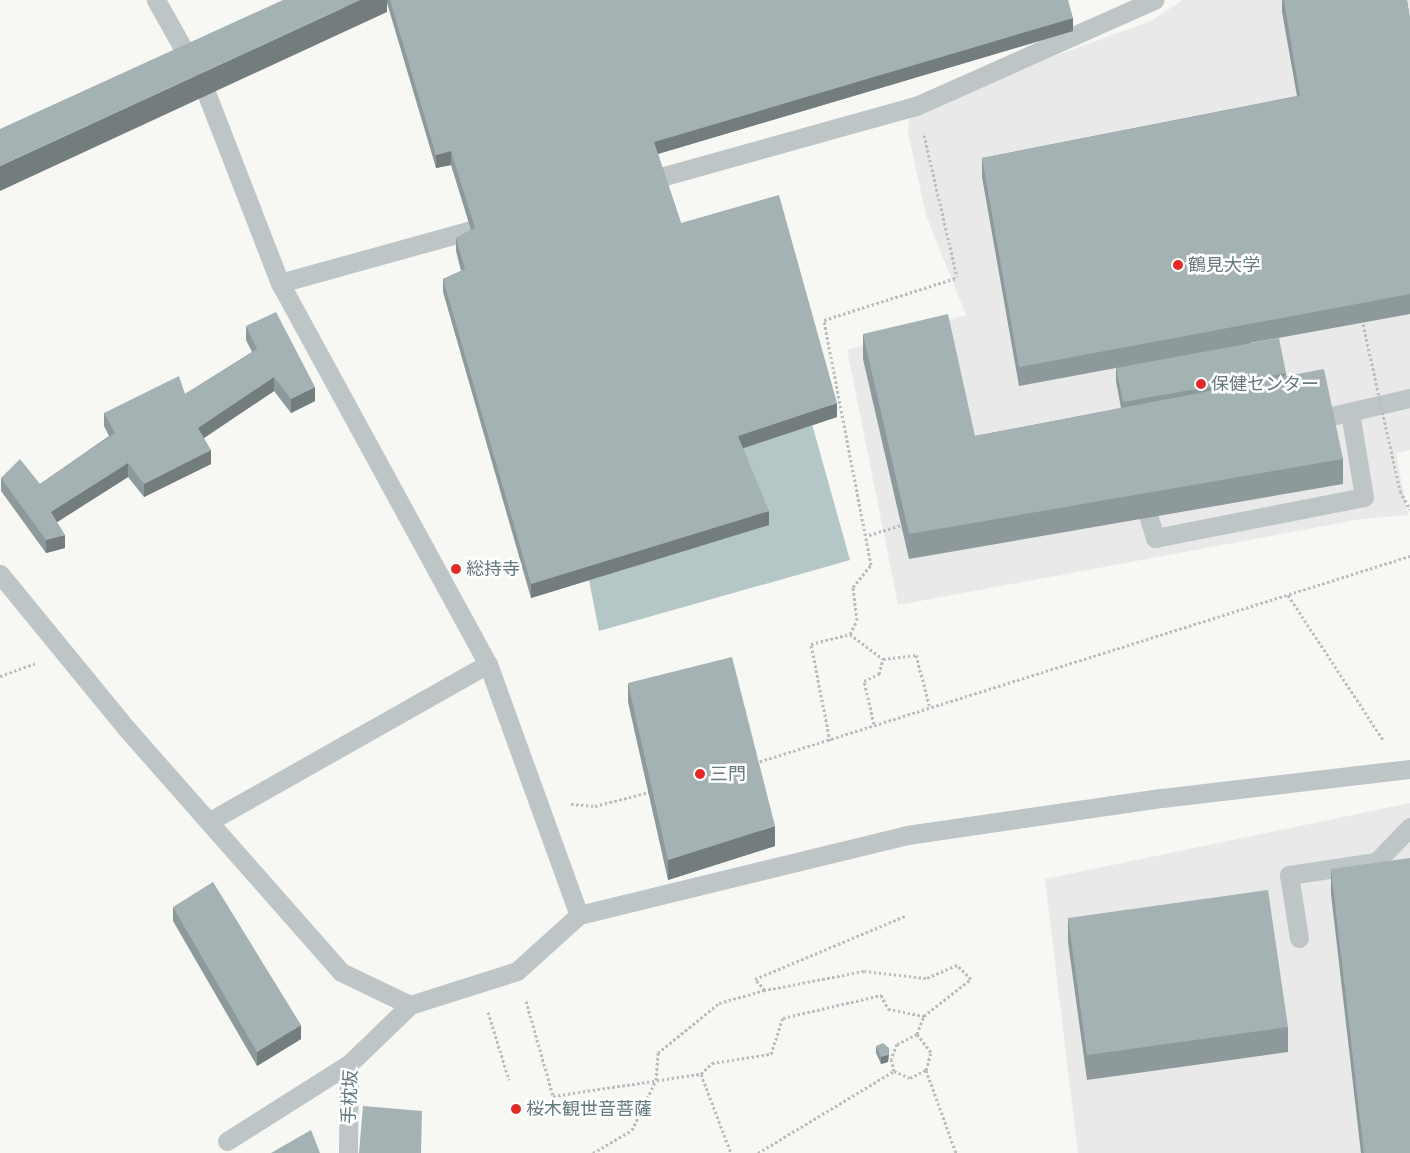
<!DOCTYPE html>
<meta charset="utf-8">
<style>
body{margin:0}
#map{position:relative;width:1410px;height:1153px;overflow:hidden;background:#f7f7f4;font-family:"Varela Round","Noto Sans JP",sans-serif}
div>[style]{position:absolute}
.built>*{inset:0;background:#e8e9e8}
.water>*{inset:0;background:#b4c6c6}
.path>*{height:3px;margin-top:-1.5px;transform-origin:0;background:repeating-linear-gradient(90deg,#b8bdbf 0 2.5px,transparent 0 5px)}
.service>*{height:19px;margin:-9.5px;padding:0 9.5px;transform-origin:9.5px;border-radius:9.5px;background:#bec5c7}
.path-bridge>*{height:3px;margin-top:-1.5px;transform-origin:0;background:repeating-linear-gradient(90deg,#b8bdbf 0 2.5px,transparent 0 5px)}
.wall>*{inset:0;background:#8e999b}
.shaded-wall>*{inset:0;background:#747d7e}
.building>*{inset:0;background:#a5b2b4}
.dots>*{width:14px;height:14px;translate:-50% -50%;box-sizing:border-box;border:2px solid #fff;border-radius:50%}
span{translate:-50% -50%;white-space:nowrap;text-align:center;line-height:1.15;-webkit-text-stroke:5px #fff;paint-order:stroke}
.poi-label{font-size:18px;color:#627a80}
.left{translate:0 -50%;text-align:left}
.street-label{font-size:18px;color:#627a80}
</style>
<div id="map">
<div class="built">
<i style="clip-path:polygon(1183px 0,1410px 0,1410px 450px,1396px 453px,1408px 515px,1362px 519px,898px 605px,847px 350px,966px 315px,926px 215px,908px 132px,909px 115px,947px 95px,1151px 21px)"></i>
<i style="clip-path:polygon(1410px 803px,1410px 1153px,1078px 1153px,1045px 879px)"></i>
</div>
<div class="water">
<i style="clip-path:polygon(812px 424px,850px 560px,599px 631px,589px 580px,769px 525px,738px 450px)"></i>
</div>
<div class="path">
<i style="left:924px;top:135px;width:146px;rotate:76.9deg"></i>
<i style="left:1400px;top:491px;width:21px;rotate:62deg"></i>
<i style="left:869px;top:535px;width:34px;rotate:-17deg"></i>
<i style="left:1288px;top:595px;width:175px;rotate:56.7deg"></i>
<i style="left:850px;top:634px;width:41px;rotate:37.1deg"></i>
<i style="left:883px;top:659px;width:33px;rotate:-7deg"></i>
<i style="left:916px;top:655px;width:55px;rotate:75.2deg"></i>
<i style="left:0;top:676px;width:37px;rotate:-20deg"></i>
<i style="left:874px;top:724px;width:44px;rotate:-103.1deg"></i>
<i style="left:864px;top:681px;width:17px;rotate:-25deg"></i>
<i style="left:879px;top:674px;width:16px;rotate:-75deg"></i>
<i style="left:830px;top:741px;width:99px;rotate:-101.1deg"></i>
<i style="left:811px;top:644px;width:40px;rotate:-14.4deg"></i>
<i style="left:850px;top:634px;width:16px;rotate:-63deg"></i>
<i style="left:857px;top:620px;width:33px;rotate:-97deg"></i>
<i style="left:853px;top:587px;width:28px;rotate:-51deg"></i>
<i style="left:871px;top:565px;width:249px;rotate:-100.9deg"></i>
<i style="left:824px;top:320px;width:139px;rotate:-17.7deg"></i>
<i style="left:755px;top:763px;width:687px;rotate:-17.54deg"></i>
<i style="left:571px;top:804px;width:24px;rotate:5deg"></i>
<i style="left:595px;top:806px;width:57px;rotate:-14.3deg"></i>
<i style="left:526px;top:1001px;width:99px;rotate:74.1deg"></i>
<i style="left:553px;top:1096px;width:150px;rotate:-8.5deg"></i>
<i style="left:701px;top:1074px;width:85px;rotate:69.2deg"></i>
<i style="left:488px;top:1012px;width:71px;rotate:72.8deg"></i>
<i style="left:917px;top:1034px;width:22px;rotate:153deg"></i>
<i style="left:897px;top:1044px;width:16px;rotate:112deg"></i>
<i style="left:891px;top:1059px;width:12px;rotate:76deg"></i>
<i style="left:894px;top:1071px;width:17px;rotate:24deg"></i>
<i style="left:910px;top:1078px;width:18px;rotate:-27deg"></i>
<i style="left:926px;top:1070px;width:19px;rotate:-74deg"></i>
<i style="left:931px;top:1052px;width:23px;rotate:-128deg"></i>
<i style="left:917px;top:1034px;width:19px;rotate:-69deg"></i>
<i style="left:926px;top:1070px;width:88px;rotate:70.1deg"></i>
<i style="left:701px;top:1074px;width:16px;rotate:-45deg"></i>
<i style="left:712px;top:1063px;width:60px;rotate:-8.7deg"></i>
<i style="left:771px;top:1054px;width:38px;rotate:-72deg"></i>
<i style="left:783px;top:1018px;width:101px;rotate:-13.2deg"></i>
<i style="left:881px;top:995px;width:16px;rotate:63deg"></i>
<i style="left:888px;top:1009px;width:37px;rotate:11deg"></i>
<i style="left:924px;top:1016px;width:60px;rotate:-38.2deg"></i>
<i style="left:971px;top:979px;width:20px;rotate:-135deg"></i>
<i style="left:957px;top:965px;width:34px;rotate:157deg"></i>
<i style="left:926px;top:978px;width:62px;rotate:-173.6deg"></i>
<i style="left:864px;top:971px;width:101px;rotate:169.1deg"></i>
<i style="left:765px;top:990px;width:15px;rotate:-132deg"></i>
<i style="left:755px;top:979px;width:163px;rotate:-22.8deg"></i>
<i style="left:593px;top:1153px;width:45px;rotate:-30.5deg"></i>
<i style="left:632px;top:1130px;width:55px;rotate:-64.4deg"></i>
<i style="left:656px;top:1080px;width:27px;rotate:-86deg"></i>
<i style="left:658px;top:1053px;width:79px;rotate:-39.3deg"></i>
<i style="left:719px;top:1003px;width:48px;rotate:-15.8deg"></i>
<i style="left:758px;top:1153px;width:159px;rotate:-31.1deg"></i>
</div>
<div class="service">
<i style="left:156px;top:0;width:76px;rotate:60.7deg"></i>
<i style="left:207px;top:95px;width:202px;rotate:68.8deg"></i>
<i style="left:280px;top:283px;width:434px;rotate:61.4deg"></i>
<i style="left:488px;top:664px;width:267px;rotate:70.1deg"></i>
<i style="left:661px;top:177px;width:265px;rotate:-15.6deg"></i>
<i style="left:916px;top:106px;width:261px;rotate:-24deg"></i>
<i style="left:280px;top:283px;width:198px;rotate:-15.5deg"></i>
<i style="left:1327px;top:417px;width:85px;rotate:-12.9deg"></i>
<i style="left:1149px;top:518px;width:21px;rotate:73deg"></i>
<i style="left:1155px;top:538px;width:213px;rotate:-11.1deg"></i>
<i style="left:1364px;top:497px;width:86px;rotate:-99.4deg"></i>
<i style="left:0;top:574px;width:199px;rotate:50.7deg"></i>
<i style="left:126px;top:728px;width:325px;rotate:48.6deg"></i>
<i style="left:341px;top:972px;width:76px;rotate:25.6deg"></i>
<i style="left:410px;top:1005px;width:112px;rotate:-17.6deg"></i>
<i style="left:517px;top:971px;width:84px;rotate:-42.1deg"></i>
<i style="left:579px;top:915px;width:338px;rotate:-13.7deg"></i>
<i style="left:907px;top:835px;width:258px;rotate:-8.3deg"></i>
<i style="left:1162px;top:798px;width:250px;rotate:-6.7deg"></i>
<i style="left:210px;top:821px;width:319px;rotate:-29.5deg"></i>
<i style="left:1299px;top:938px;width:64px;rotate:-99deg"></i>
<i style="left:1289px;top:875px;width:88px;rotate:-8.5deg"></i>
<i style="left:1376px;top:862px;width:49px;rotate:-45.8deg"></i>
<i style="left:227px;top:1141px;width:144px;rotate:-32.3deg"></i>
<i style="left:348px;top:1153px;width:89px;rotate:-89.4deg"></i>
<i style="left:349px;top:1064px;width:85px;rotate:-44deg"></i>
</div>
<div class="path-bridge">
<i style="left:1363px;top:324px;width:171px;rotate:77.5deg"></i>
</div>
<div class="wall">
<i style="clip-path:polygon(283px 0,1068px 0,1073px 31px,658px 154px,681px 223px,837px 417px,743px 448px,769px 525px,531px 598px,443px 292px,443px 279px,461px 271px,456px 251px,456px 238px,471px 230px,451px 165px,436px 168px,387px 3px,387px 12px)"></i>
<i style="clip-path:polygon(1282px 0,1407px 0,1410px 19px,1410px 314px,1250px 343px,1286px 373px,1286px 376px,1343px 459px,1343px 484px,909px 559px,863px 359px,863px 334px,975px 436px,1121px 408px,1116px 381px,1116px 368px,1019px 386px,982px 177px,982px 158px,1297px 96px,1282px 12px)"></i>
<i style="clip-path:polygon(246px 326px,315px 401px,291px 413px,274px 391px,204px 438px,211px 464px,144px 497px,128px 477px,57px 522px,65px 548px,46px 553px,1px 491px,1px 478px,40px 484px,109px 436px,104px 426px,104px 413px,185px 394px,252px 352px,246px 340px)"></i>
<i style="clip-path:polygon(628px 683px,775px 846px,668px 880px,628px 702px)"></i>
<i style="clip-path:polygon(1331px 869px,1410px 1153px,1361px 1153px,1331px 894px)"></i>
<i style="clip-path:polygon(173px 907px,301px 1039px,257px 1066px,173px 921px)"></i>
<i style="clip-path:polygon(1068px 918px,1288px 1027px,1288px 1052px,1087px 1080px,1068px 942px)"></i>
<i style="clip-path:polygon(876px 1046px,889px 1055px,888px 1062px,881px 1064px,876px 1053px)"></i>
</div>
<div class="shaded-wall">
<i style="clip-path:polygon(360px 0,387px 0,387px 12px,0 191px,0 166px)"></i>
<i style="clip-path:polygon(1073px 18px,1073px 31px,654px 155px,654px 142px)"></i>
<i style="clip-path:polygon(451px 151px,451px 165px,436px 168px,436px 155px)"></i>
<i style="clip-path:polygon(274px 377px,274px 391px,198px 442px,198px 428px)"></i>
<i style="clip-path:polygon(315px 387px,315px 401px,291px 413px,291px 399px)"></i>
<i style="clip-path:polygon(837px 403px,837px 417px,738px 450px,738px 436px)"></i>
<i style="clip-path:polygon(211px 450px,211px 464px,144px 497px,144px 484px)"></i>
<i style="clip-path:polygon(128px 463px,128px 477px,51px 526px,51px 512px)"></i>
<i style="clip-path:polygon(769px 511px,769px 525px,531px 598px,531px 584px)"></i>
<i style="clip-path:polygon(65px 535px,65px 548px,46px 553px,46px 540px)"></i>
<i style="clip-path:polygon(775px 826px,775px 846px,668px 880px,668px 860px)"></i>
<i style="clip-path:polygon(301px 1025px,301px 1039px,257px 1066px,257px 1052px)"></i>
<i style="clip-path:polygon(889px 1048px,888px 1062px,881px 1064px,881px 1057px)"></i>
</div>
<div class="building">
<i style="clip-path:polygon(283px 0,360px 0,0 166px,0 129px)"></i>
<i style="clip-path:polygon(390px 0,1068px 0,1073px 18px,654px 142px,681px 223px,779px 195px,837px 403px,738px 436px,769px 511px,531px 584px,443px 279px,465px 269px,456px 238px,475px 228px,451px 151px,436px 155px)"></i>
<i style="clip-path:polygon(1284px 0,1407px 0,1410px 19px,1410px 294px,1019px 367px,982px 158px,1300px 96px)"></i>
<i style="clip-path:polygon(276px 312px,315px 387px,291px 399px,274px 377px,198px 428px,211px 450px,144px 484px,128px 463px,51px 512px,65px 535px,46px 540px,1px 478px,20px 459px,40px 484px,115px 433px,104px 413px,179px 376px,185px 394px,257px 349px,246px 326px)"></i>
<i style="clip-path:polygon(948px 314px,975px 436px,1324px 369px,1343px 459px,909px 534px,863px 334px)"></i>
<i style="clip-path:polygon(1279px 338px,1286px 373px,1123px 402px,1116px 368px)"></i>
<i style="clip-path:polygon(732px 657px,775px 826px,668px 860px,628px 683px)"></i>
<i style="clip-path:polygon(1410px 858px,1410px 1153px,1364px 1153px,1331px 869px)"></i>
<i style="clip-path:polygon(213px 882px,301px 1025px,257px 1052px,173px 907px)"></i>
<i style="clip-path:polygon(1268px 890px,1288px 1027px,1087px 1055px,1068px 918px)"></i>
<i style="clip-path:polygon(883px 1043px,889px 1048px,888px 1055px,881px 1057px,876px 1046px)"></i>
<i style="clip-path:polygon(363px 1106px,422px 1111px,421px 1153px,359px 1153px)"></i>
<i style="clip-path:polygon(311px 1130px,320px 1153px,271px 1153px)"></i>
</div>
<div class="dots">
<i style="left:1178px;top:265px;background:#e42a28"></i>
<i style="left:1201px;top:384px;background:#e42a28"></i>
<i style="left:456px;top:569px;background:#e42a28"></i>
<i style="left:700px;top:774px;background:#e42a28"></i>
<i style="left:516px;top:1109px;background:#e42a28"></i>
</div>
<div class="poi-label">
<span class="left" style="left:1188px;top:265px">鶴見大学</span>
<span class="left" style="left:1211px;top:384px">保健センター</span>
<span class="left" style="left:466px;top:569px">総持寺</span>
<span class="left" style="left:710px;top:774px">三門</span>
<span class="left" style="left:526px;top:1109px">桜木観世音菩薩</span>
</div>
<div class="street-label">
<span style="left:350px;top:1097px;rotate:-87deg">手枕坂</span>
</div>
</div>
